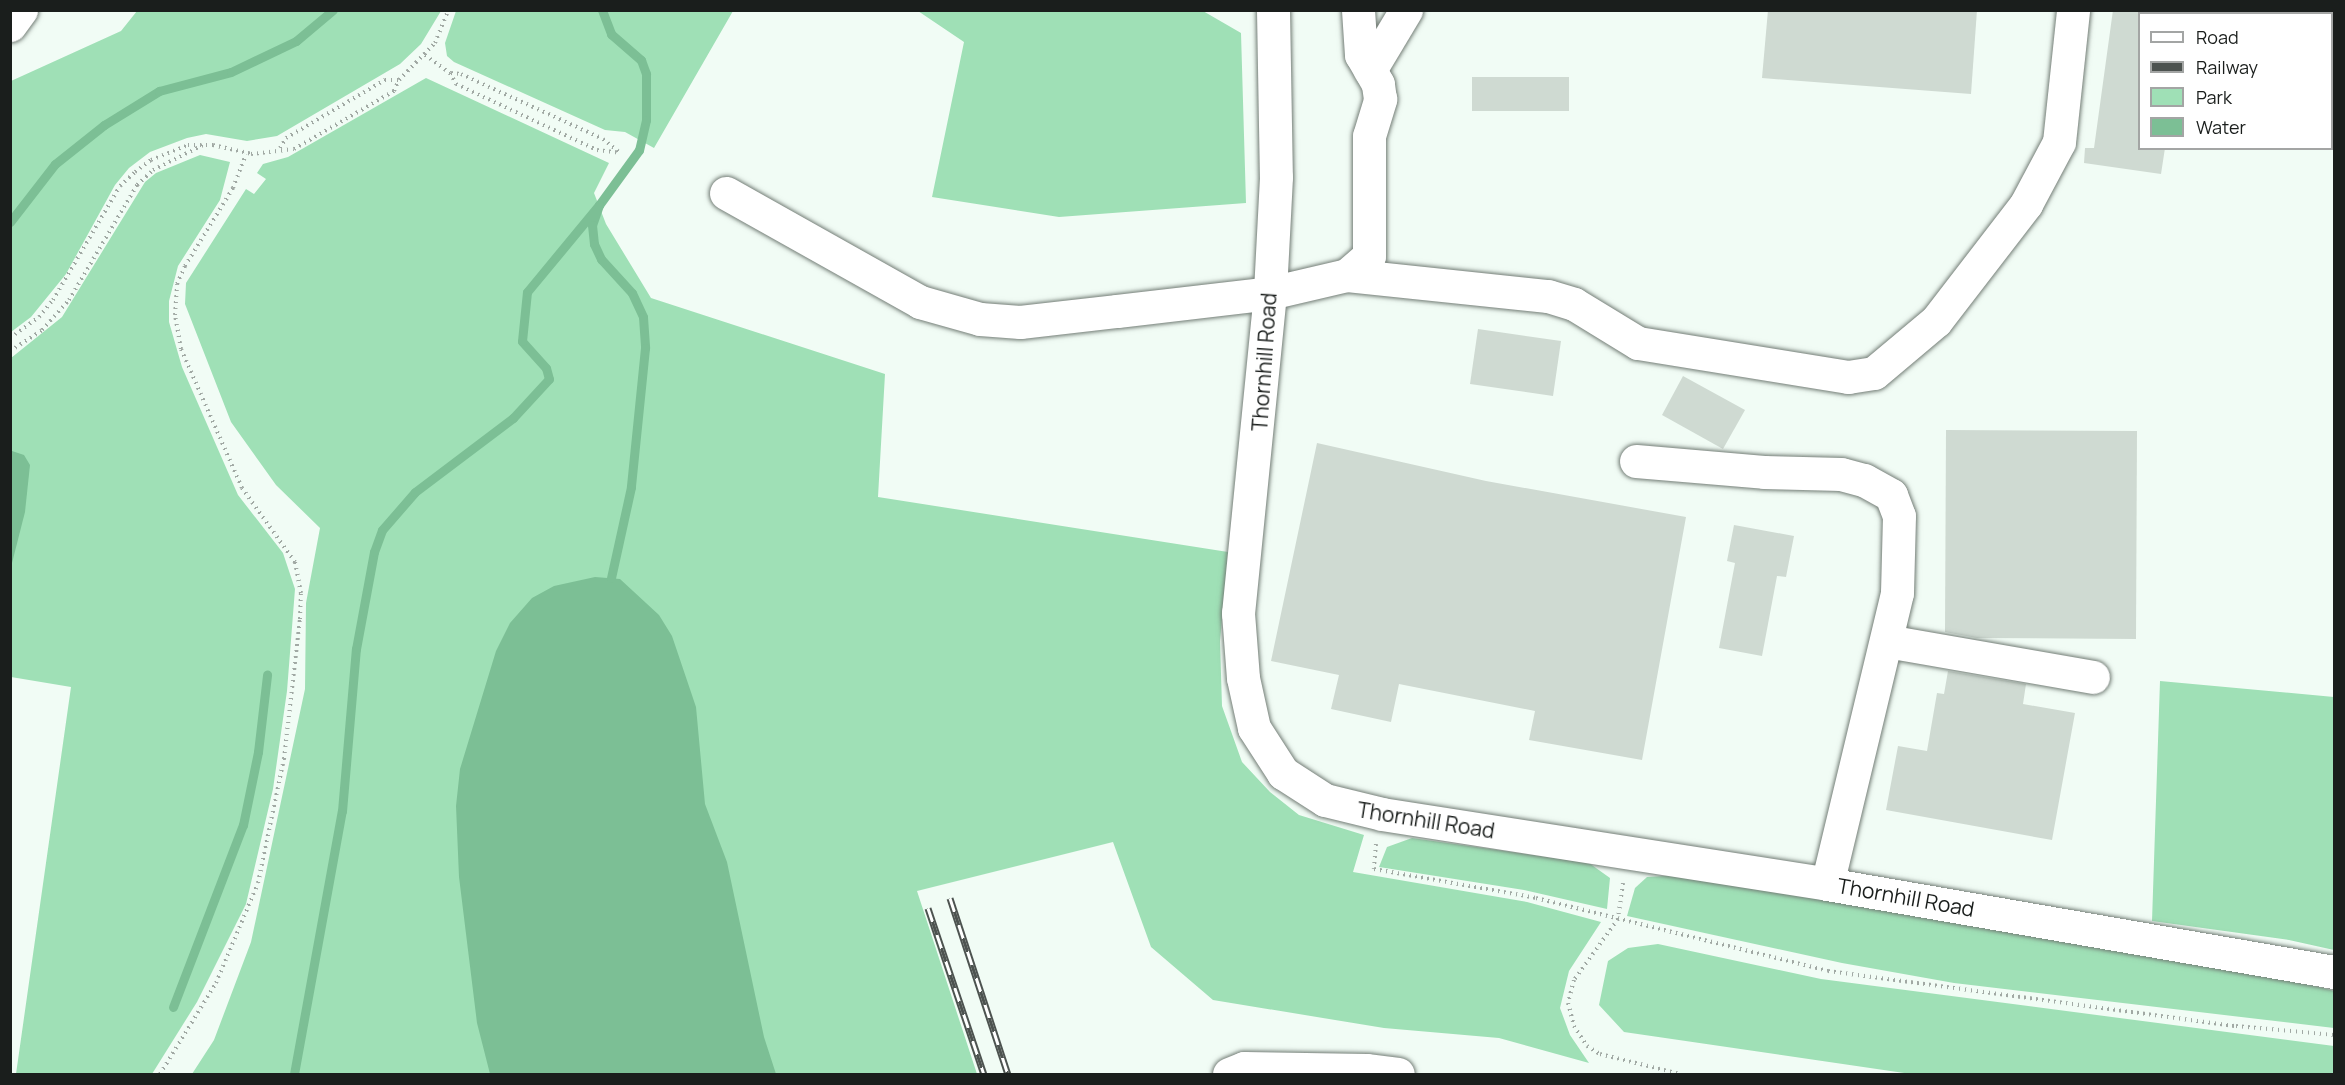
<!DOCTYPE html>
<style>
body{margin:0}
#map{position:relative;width:2345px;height:1085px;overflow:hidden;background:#f1fcf5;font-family:Manrope,sans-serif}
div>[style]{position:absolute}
.green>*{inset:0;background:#9fe0b6}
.water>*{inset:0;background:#7cbf95}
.stream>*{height:9px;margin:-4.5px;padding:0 4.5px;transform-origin:4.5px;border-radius:4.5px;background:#7cbf95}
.building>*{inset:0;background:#cfdad2}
.path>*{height:4px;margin-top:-2px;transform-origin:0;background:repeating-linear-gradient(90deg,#a1a9a4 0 1.5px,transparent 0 6px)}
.roads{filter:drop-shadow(0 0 2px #747e77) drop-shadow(0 0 2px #747e77)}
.minor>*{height:33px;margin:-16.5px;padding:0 16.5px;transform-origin:16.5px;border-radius:16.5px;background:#fff}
.rail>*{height:7px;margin-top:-3.5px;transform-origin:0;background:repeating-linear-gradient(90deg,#fff 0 14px,#4d5350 0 28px);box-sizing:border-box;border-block:2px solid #4d5350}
span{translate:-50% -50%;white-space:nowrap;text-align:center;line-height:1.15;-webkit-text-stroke:6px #fff;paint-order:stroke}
.street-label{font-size:21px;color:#1a1e1c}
.frame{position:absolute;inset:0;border:12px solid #1a1e1c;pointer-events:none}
.legend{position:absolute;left:2138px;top:12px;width:195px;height:138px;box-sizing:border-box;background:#fff;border:2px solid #a3a5a4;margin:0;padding:8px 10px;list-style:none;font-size:18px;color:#1a1e1c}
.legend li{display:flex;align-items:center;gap:12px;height:30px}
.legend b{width:30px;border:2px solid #a3a5a4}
</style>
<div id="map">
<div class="green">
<i style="clip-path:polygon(137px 11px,441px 11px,421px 44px,400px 64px,277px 136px,247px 141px,206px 134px,187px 138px,150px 152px,129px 168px,115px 185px,66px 274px,31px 317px,11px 332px,11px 81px,121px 31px)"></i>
<i style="clip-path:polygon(456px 11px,456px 10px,733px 11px,654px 148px,625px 132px,605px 130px,454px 62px,447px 56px,445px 43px)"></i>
<i style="clip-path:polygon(918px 11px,1203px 11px,1241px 33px,1246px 203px,1059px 217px,932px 197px,964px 42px)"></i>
<i style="clip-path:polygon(426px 78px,609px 163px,594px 193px,606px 224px,651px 298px,885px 374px,878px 497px,1228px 552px,1220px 641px,1222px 706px,1242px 762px,1270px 792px,1299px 815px,1364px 835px,1353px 872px,1527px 902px,1601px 922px,1569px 971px,1560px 1008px,1570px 1035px,1589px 1063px,1499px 1038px,1384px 1028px,1213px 1000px,1151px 947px,1113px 842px,917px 891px,977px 1074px,192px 1074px,214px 1040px,251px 942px,305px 689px,306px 603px,320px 528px,276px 485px,231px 422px,185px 304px,186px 283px,246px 189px,254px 194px,266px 179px,257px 173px,263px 164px,288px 157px)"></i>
<i style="clip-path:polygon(200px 155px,230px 162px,220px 200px,178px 266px,169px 301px,169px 322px,182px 367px,238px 495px,283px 553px,295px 589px,287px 691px,273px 789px,246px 904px,197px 1002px,152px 1074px,16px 1074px,71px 687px,11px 677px,11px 358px,62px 317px,145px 182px,156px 173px)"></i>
<i style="clip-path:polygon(2160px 681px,2334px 697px,2334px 950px,2289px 940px,2152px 921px)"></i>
<i style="clip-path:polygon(1412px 838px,1589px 863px,1610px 878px,1607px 909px,1524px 890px,1379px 867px,1387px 847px)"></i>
<i style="clip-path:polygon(1682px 875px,2216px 966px,2319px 987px,2334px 991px,2334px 1028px,1954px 983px,1842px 963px,1627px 916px,1635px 888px,1647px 877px)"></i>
<i style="clip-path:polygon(1658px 944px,1821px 979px,2334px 1046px,2334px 1074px,1911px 1074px,1624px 1032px,1599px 1005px,1608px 961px,1628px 948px)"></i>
</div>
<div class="water">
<i style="clip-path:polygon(12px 451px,24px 455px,30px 465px,25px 512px,11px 567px)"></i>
<i style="clip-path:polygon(595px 577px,620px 579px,659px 615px,672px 636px,696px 707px,705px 804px,727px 862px,764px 1037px,776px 1074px,490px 1074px,477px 1023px,459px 877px,456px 806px,460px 769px,496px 651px,510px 623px,532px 598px,554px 586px)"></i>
</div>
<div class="stream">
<i style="left:602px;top:10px;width:26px;rotate:69deg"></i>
<i style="left:611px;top:34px;width:40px;rotate:41deg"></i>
<i style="left:641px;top:60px;width:15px;rotate:70deg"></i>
<i style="left:646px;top:74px;width:46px;rotate:90deg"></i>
<i style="left:646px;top:120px;width:31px;rotate:103deg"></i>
<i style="left:639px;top:150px;width:68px;rotate:126deg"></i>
<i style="left:599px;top:205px;width:21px;rotate:109deg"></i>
<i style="left:592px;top:225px;width:19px;rotate:84deg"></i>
<i style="left:594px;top:244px;width:17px;rotate:65deg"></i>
<i style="left:601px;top:259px;width:46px;rotate:47.6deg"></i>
<i style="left:632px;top:293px;width:26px;rotate:65deg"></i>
<i style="left:643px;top:317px;width:31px;rotate:86deg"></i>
<i style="left:645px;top:348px;width:140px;rotate:95.8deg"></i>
<i style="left:631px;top:487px;width:93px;rotate:102.4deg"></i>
<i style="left:10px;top:222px;width:73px;rotate:-52.2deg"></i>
<i style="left:55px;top:164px;width:63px;rotate:-38.5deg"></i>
<i style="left:104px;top:125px;width:65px;rotate:-31.7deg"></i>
<i style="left:159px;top:91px;width:74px;rotate:-14.8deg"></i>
<i style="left:231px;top:72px;width:72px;rotate:-25.5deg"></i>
<i style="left:296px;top:41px;width:48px;rotate:-40deg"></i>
<i style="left:173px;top:1007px;width:195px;rotate:-69deg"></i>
<i style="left:243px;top:825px;width:75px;rotate:-78.4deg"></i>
<i style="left:258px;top:752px;width:78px;rotate:-83.3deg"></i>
<i style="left:294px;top:1074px;width:267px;rotate:-79.7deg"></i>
<i style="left:342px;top:811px;width:163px;rotate:-85.1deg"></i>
<i style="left:356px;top:649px;width:99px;rotate:-79.5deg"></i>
<i style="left:374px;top:552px;width:23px;rotate:-70deg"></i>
<i style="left:382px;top:530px;width:50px;rotate:-49deg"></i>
<i style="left:415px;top:492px;width:123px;rotate:-37.1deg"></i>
<i style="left:513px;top:418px;width:53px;rotate:-47.3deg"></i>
<i style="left:549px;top:379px;width:11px;rotate:-105deg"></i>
<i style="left:546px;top:368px;width:36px;rotate:-132deg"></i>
<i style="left:522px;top:341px;width:49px;rotate:-84.2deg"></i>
<i style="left:527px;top:292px;width:113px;rotate:-50.4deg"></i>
</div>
<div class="building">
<i style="clip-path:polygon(1768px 10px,1977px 10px,1971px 94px,1762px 78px)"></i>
<i style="clip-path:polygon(2113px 10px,2139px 10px,2139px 148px,2165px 148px,2161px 174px,2084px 163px,2085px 148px,2094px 148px)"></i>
<i style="clip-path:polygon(1472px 77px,1569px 77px,1569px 111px,1472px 111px)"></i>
<i style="clip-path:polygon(1478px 329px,1561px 341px,1553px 396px,1470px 384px)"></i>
<i style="clip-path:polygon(1683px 376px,1745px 410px,1723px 449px,1662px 415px)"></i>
<i style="clip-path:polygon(1946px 430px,2137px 431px,2136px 639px,1977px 638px,1945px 632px)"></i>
<i style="clip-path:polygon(1317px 443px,1486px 481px,1686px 517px,1642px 760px,1529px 740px,1535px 711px,1399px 684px,1391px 722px,1331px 709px,1339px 675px,1271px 661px)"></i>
<i style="clip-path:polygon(1734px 525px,1794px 536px,1786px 577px,1777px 576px,1762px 656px,1719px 648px,1735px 563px,1727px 561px)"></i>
<i style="clip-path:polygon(1948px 671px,2026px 684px,2023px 704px,2075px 713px,2052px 840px,1886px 810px,1898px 746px,1927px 751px,1937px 693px,1944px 694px)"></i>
</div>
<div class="path">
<i style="left:425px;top:55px;width:31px;rotate:36deg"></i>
<i style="left:450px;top:73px;width:13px;rotate:61deg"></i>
<i style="left:456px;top:84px;width:156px;rotate:25.1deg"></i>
<i style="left:597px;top:150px;width:23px;rotate:7deg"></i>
<i style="left:451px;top:73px;width:10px;rotate:6deg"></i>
<i style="left:461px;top:74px;width:156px;rotate:24.6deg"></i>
<i style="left:603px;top:139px;width:21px;rotate:39deg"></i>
<i style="left:280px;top:148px;width:12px;rotate:-59deg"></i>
<i style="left:286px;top:138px;width:115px;rotate:-30.4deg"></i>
<i style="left:385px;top:80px;width:14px"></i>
<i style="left:10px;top:338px;width:36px;rotate:-36deg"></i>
<i style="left:39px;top:317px;width:22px;rotate:-51deg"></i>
<i style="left:53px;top:300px;width:132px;rotate:-59.6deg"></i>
<i style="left:120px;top:186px;width:21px;rotate:-43deg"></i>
<i style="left:135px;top:172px;width:20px;rotate:-37deg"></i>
<i style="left:151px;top:160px;width:40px;rotate:-22deg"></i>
<i style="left:188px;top:145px;width:25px"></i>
<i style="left:213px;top:145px;width:39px;rotate:13deg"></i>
<i style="left:251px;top:154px;width:43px;rotate:-6.6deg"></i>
<i style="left:294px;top:149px;width:116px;rotate:-30.1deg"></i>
<i style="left:394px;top:91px;width:12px;rotate:-66deg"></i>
<i style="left:399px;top:80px;width:52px;rotate:-45.8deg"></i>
<i style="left:435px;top:43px;width:35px;rotate:-68deg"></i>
<i style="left:10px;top:351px;width:38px;rotate:-33deg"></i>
<i style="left:42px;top:330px;width:40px;rotate:-48deg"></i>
<i style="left:69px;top:300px;width:134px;rotate:-59.4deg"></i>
<i style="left:137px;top:185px;width:22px;rotate:-43deg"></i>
<i style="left:153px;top:170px;width:56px;rotate:-26.6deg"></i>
<i style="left:1376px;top:844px;width:25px;rotate:95deg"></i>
<i style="left:1374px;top:869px;width:165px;rotate:10.1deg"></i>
<i style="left:1536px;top:898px;width:301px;rotate:14deg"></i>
<i style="left:1828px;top:971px;width:412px;rotate:7.7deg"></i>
<i style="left:2236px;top:1026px;width:98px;rotate:5.2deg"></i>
<i style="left:1623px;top:883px;width:36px;rotate:98deg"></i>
<i style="left:1618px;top:919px;width:75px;rotate:125.8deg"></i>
<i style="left:1574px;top:980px;width:24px;rotate:105deg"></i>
<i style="left:1568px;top:1003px;width:24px;rotate:75deg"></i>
<i style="left:1574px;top:1026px;width:24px;rotate:57deg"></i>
<i style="left:1587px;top:1046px;width:15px;rotate:32deg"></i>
<i style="left:1600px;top:1054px;width:82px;rotate:14deg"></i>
<i style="left:160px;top:1074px;width:107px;rotate:-58.4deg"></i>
<i style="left:216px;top:983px;width:108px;rotate:-67.2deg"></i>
<i style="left:258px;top:883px;width:127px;rotate:-78.2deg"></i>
<i style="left:284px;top:759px;width:141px;rotate:-83.5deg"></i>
<i style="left:300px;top:619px;width:26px;rotate:-88deg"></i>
<i style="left:301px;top:593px;width:32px;rotate:-101deg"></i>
<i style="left:295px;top:562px;width:91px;rotate:-125.6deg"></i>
<i style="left:242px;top:488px;width:152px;rotate:-113.7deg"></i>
<i style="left:181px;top:349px;width:35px;rotate:-100deg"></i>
<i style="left:175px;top:315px;width:31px;rotate:-86deg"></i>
<i style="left:177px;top:284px;width:20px;rotate:-66deg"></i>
<i style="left:185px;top:266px;width:92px;rotate:-58.4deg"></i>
<i style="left:233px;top:188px;width:36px;rotate:-69deg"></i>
</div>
<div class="roads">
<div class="minor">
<i style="left:1273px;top:10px;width:167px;rotate:89deg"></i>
<i style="left:1276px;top:177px;width:116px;rotate:93deg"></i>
<i style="left:1270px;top:293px;width:322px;rotate:95.7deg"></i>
<i style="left:1238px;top:613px;width:65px;rotate:85.6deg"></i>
<i style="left:1243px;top:678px;width:51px;rotate:77.6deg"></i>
<i style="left:1254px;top:728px;width:54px;rotate:57.2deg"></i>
<i style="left:1283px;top:773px;width:50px;rotate:32.7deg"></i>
<i style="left:1325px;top:800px;width:59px;rotate:13.8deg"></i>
<i style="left:1382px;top:814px;width:450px;rotate:8.9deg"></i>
<i style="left:1827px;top:884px;width:515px;rotate:9.85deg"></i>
<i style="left:10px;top:25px;width:19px;rotate:-54deg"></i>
<i style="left:1370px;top:70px;width:70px;rotate:-59deg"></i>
<i style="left:726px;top:193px;width:223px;rotate:29.3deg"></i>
<i style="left:920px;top:302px;width:62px;rotate:15.8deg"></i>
<i style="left:980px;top:319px;width:40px;rotate:4.3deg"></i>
<i style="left:1020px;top:322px;width:98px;rotate:-6.5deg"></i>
<i style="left:1117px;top:311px;width:154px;rotate:-6.7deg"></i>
<i style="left:1270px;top:293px;width:79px;rotate:-13.2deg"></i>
<i style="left:1347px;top:275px;width:29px;rotate:-41deg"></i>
<i style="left:1369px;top:256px;width:120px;rotate:-90deg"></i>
<i style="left:1369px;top:136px;width:39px;rotate:-73deg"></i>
<i style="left:1380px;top:99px;width:15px;rotate:-98deg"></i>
<i style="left:1378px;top:84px;width:34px;rotate:-120deg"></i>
<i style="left:1361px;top:55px;width:45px;rotate:-93.8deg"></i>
<i style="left:1347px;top:275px;width:202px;rotate:6deg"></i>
<i style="left:1548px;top:296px;width:27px;rotate:17deg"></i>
<i style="left:1574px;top:304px;width:75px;rotate:31.4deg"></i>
<i style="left:1638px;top:343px;width:213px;rotate:9.2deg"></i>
<i style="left:1848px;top:377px;width:26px;rotate:-9deg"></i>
<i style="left:1874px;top:373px;width:81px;rotate:-40deg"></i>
<i style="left:1936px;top:321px;width:148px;rotate:-52.4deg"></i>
<i style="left:2026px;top:204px;width:70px;rotate:-62deg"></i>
<i style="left:2059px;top:142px;width:133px;rotate:-83.9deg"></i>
<i style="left:1636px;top:461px;width:128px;rotate:4.9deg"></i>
<i style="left:1764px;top:472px;width:77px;rotate:1.5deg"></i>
<i style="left:1841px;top:474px;width:24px;rotate:15deg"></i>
<i style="left:1864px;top:480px;width:31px;rotate:29deg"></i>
<i style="left:1891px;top:495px;width:22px;rotate:69deg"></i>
<i style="left:1899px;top:516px;width:77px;rotate:91.5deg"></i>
<i style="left:1897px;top:593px;width:299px;rotate:103.5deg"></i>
<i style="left:1887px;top:641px;width:209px;rotate:9.9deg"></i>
<i style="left:1229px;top:1074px;width:16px;rotate:-22deg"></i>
<i style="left:1244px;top:1068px;width:122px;rotate:0.9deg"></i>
<i style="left:1366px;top:1070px;width:32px;rotate:7deg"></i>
</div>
</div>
<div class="rail">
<i style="left:950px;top:898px;width:185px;rotate:71.8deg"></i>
<i style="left:928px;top:908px;width:175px;rotate:71.4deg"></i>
</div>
<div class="street-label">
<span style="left:1264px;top:362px;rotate:-86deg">Thornhill Road</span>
<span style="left:1426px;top:820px;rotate:9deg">Thornhill Road</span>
<span style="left:1906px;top:897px;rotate:10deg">Thornhill Road</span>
</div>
<div class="frame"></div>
<ul class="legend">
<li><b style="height:8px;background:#fff"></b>Road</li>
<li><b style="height:8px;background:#4d5350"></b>Railway</li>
<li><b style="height:16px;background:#9fe0b6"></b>Park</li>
<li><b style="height:16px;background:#7cbf95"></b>Water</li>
</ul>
</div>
